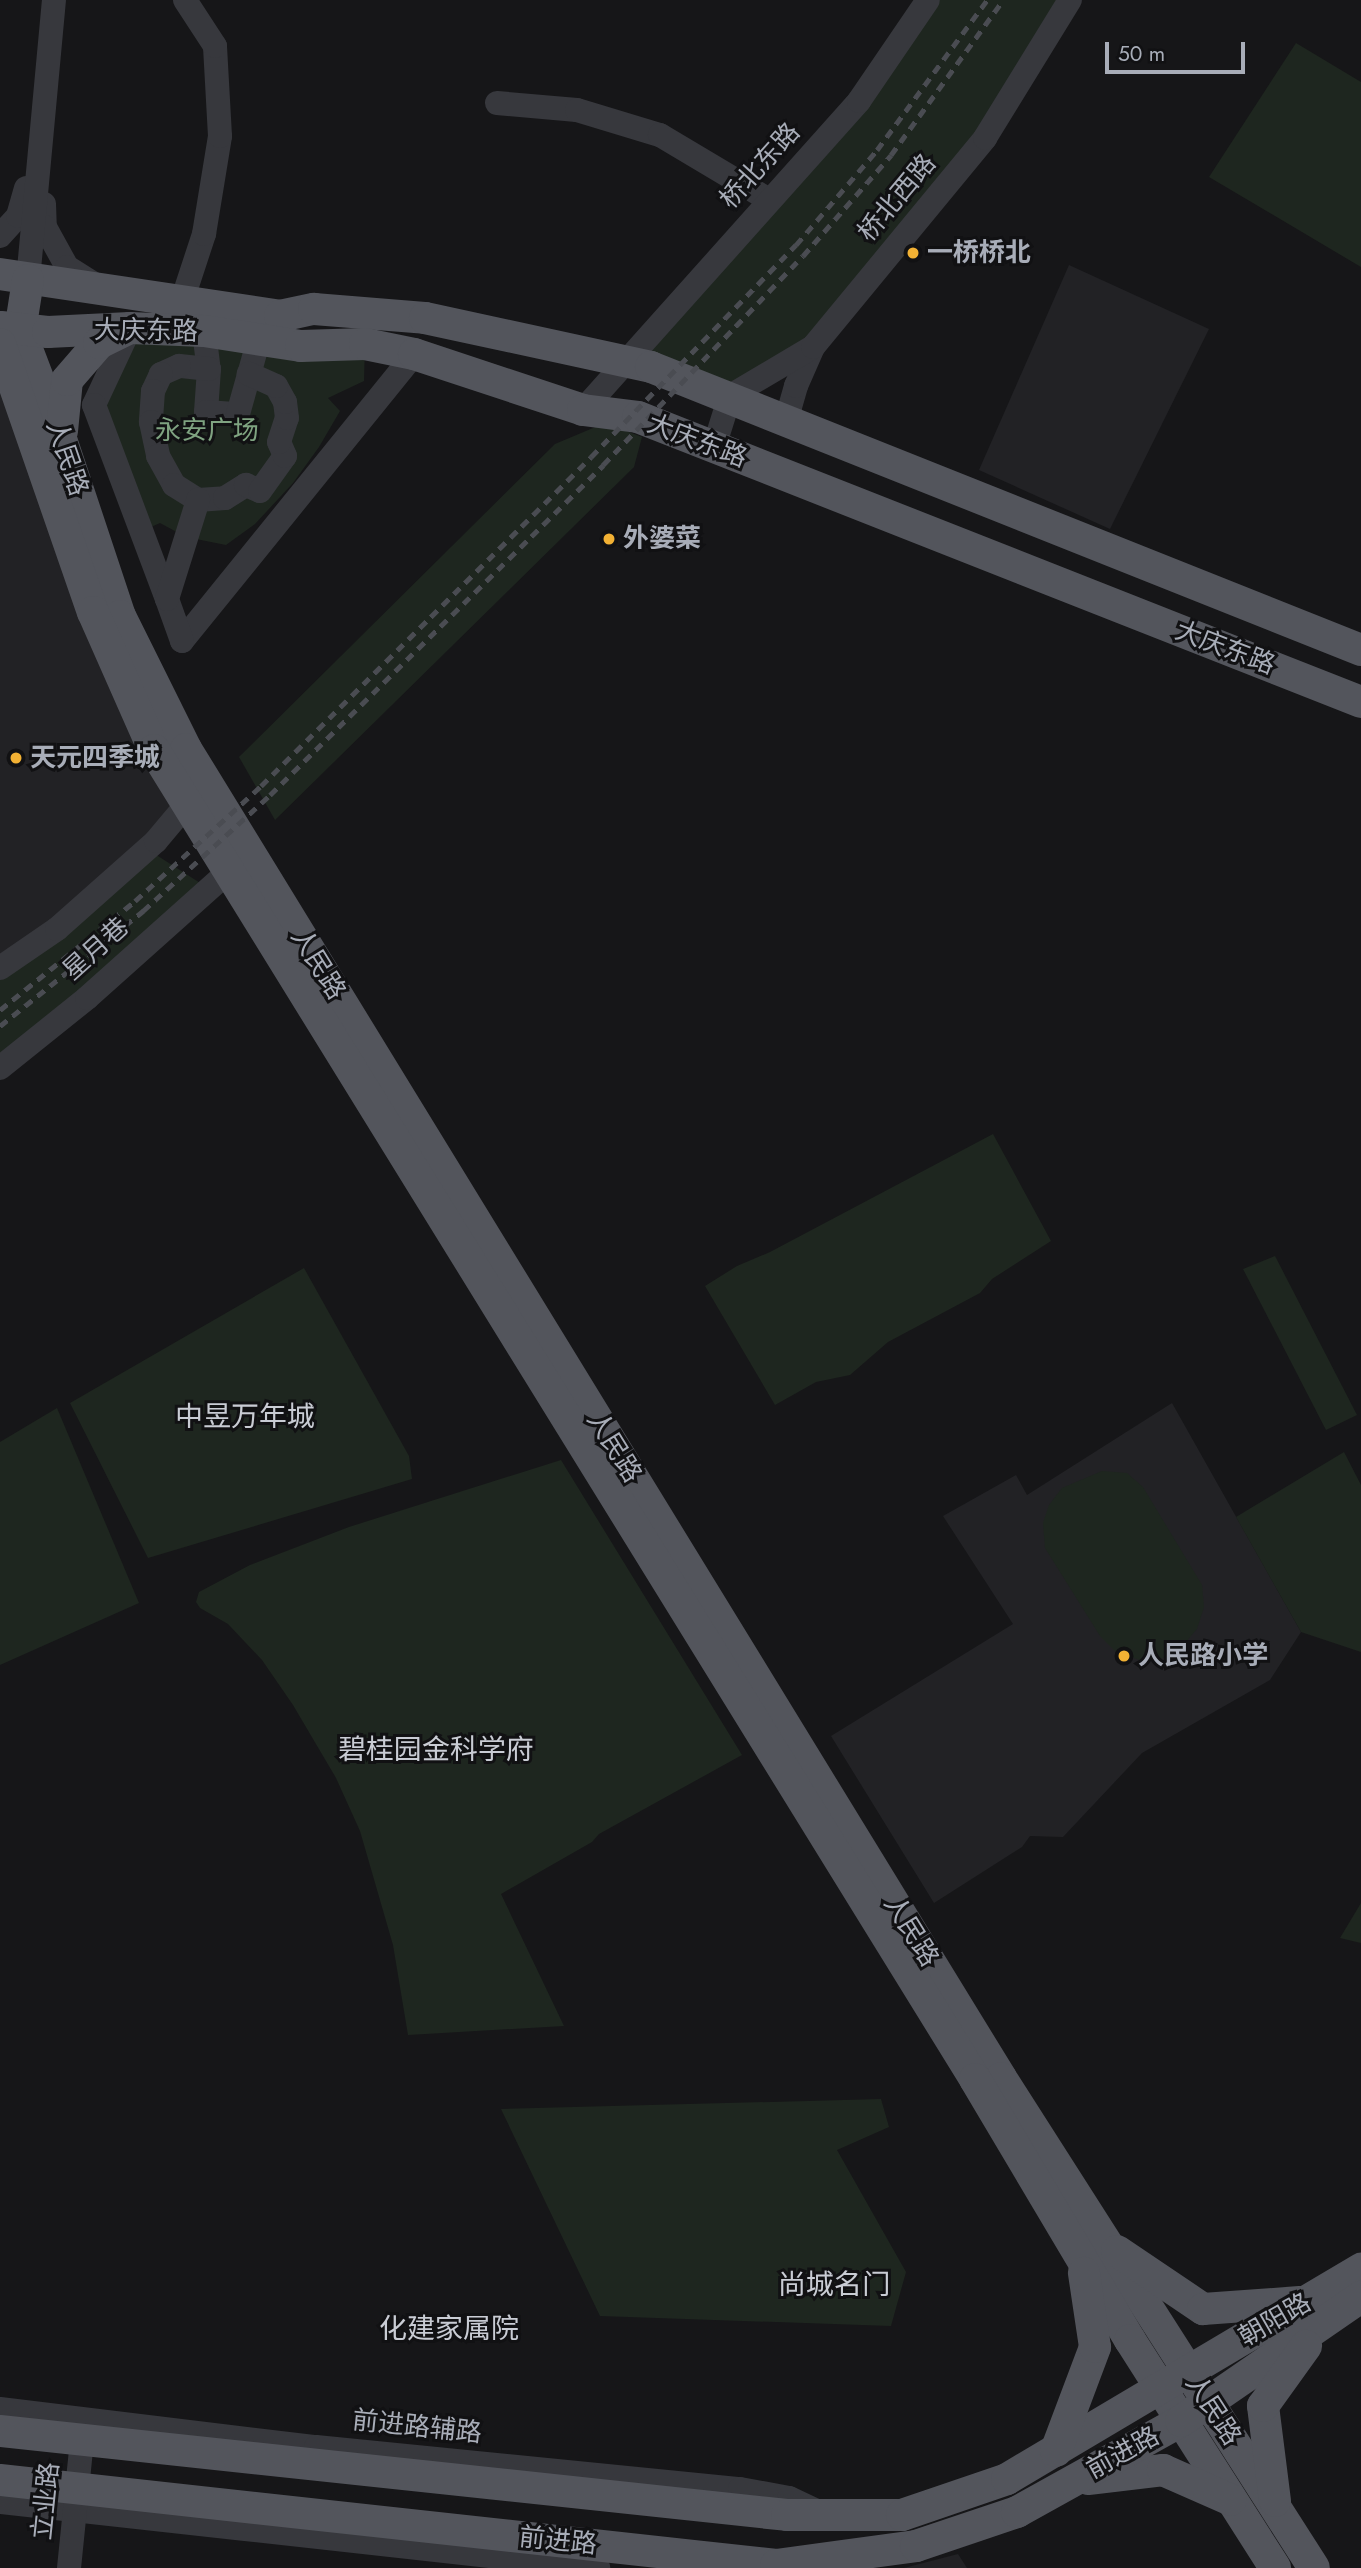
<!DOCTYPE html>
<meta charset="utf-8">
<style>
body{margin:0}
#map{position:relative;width:1361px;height:2568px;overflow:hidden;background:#161618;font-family:Jost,"Noto Sans SC",sans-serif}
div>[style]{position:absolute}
.built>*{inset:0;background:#222225}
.green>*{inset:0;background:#1e261f}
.minor>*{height:24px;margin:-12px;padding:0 12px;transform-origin:12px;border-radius:12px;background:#37383d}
.major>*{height:32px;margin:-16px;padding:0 16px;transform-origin:16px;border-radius:16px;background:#53555c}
.rail>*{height:5px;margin-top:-2.5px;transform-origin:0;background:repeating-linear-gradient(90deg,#4a4c52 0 9px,transparent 0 16px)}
.dots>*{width:19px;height:19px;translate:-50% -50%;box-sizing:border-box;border:4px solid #111113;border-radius:50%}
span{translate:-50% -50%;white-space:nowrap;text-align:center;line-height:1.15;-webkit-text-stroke:6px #111113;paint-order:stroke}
.street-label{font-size:26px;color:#a8adb8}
.poi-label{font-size:26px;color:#a8adb8;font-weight:700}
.left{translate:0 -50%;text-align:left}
.park-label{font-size:26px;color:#7fa381}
.neighbourhood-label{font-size:28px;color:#c9ccd4}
.scale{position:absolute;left:1105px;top:42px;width:140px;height:32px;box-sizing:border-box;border:4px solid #a8adb8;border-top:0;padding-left:9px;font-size:21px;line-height:24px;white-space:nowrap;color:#a8adb8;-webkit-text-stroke:5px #111113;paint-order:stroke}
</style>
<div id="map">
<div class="built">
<i style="clip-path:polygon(1069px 265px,1209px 329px,1110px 529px,979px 470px)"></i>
<i style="clip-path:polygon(0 386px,187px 804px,0 968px)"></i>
<i style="clip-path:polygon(1172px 1403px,1301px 1632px,1270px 1680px,1142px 1753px,1063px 1837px,1030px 1836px,1022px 1847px,934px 1903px,831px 1736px,1013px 1624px,943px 1516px,1016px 1475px,1027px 1495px)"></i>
<i style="clip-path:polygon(958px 2554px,967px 2568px,904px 2568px)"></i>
</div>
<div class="green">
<i style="clip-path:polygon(928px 0,1070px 0,985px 138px,813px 347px,730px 396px,625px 363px)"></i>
<i style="clip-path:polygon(1296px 43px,1361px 82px,1361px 267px,1209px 177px)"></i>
<i style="clip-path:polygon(130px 328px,365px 344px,364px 381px,328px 398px,340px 411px,319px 447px,293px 483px,255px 524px,226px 545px,186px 537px,160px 523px,142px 531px,94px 405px)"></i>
<i style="clip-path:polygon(605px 423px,642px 437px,634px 467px,275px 820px,239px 757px,555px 444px)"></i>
<i style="clip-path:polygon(147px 849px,208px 888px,0 1068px,0 968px)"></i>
<i style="clip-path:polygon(993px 1134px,1051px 1241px,992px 1279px,980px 1293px,888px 1342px,850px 1375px,816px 1382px,775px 1405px,705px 1286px,737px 1266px,770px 1252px)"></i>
<i style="clip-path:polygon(1275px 1256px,1357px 1415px,1326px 1430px,1243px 1269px)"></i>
<i style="clip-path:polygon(304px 1268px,409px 1456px,412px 1479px,148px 1558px,70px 1403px)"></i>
<i style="clip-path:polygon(57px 1408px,139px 1603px,0 1665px,0 1442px)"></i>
<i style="clip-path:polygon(1344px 1452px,1361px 1485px,1361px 1652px,1301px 1632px,1236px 1517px)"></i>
<i style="clip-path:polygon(561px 1460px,742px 1755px,599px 1834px,592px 1842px,501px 1894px,564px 2026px,408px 2035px,393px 1945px,360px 1831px,336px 1778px,293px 1705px,262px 1660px,228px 1624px,200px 1608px,196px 1602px,199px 1592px,250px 1565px,349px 1527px)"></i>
<i style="clip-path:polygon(1102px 1471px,1127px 1473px,1143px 1487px,1202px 1585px,1204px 1607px,1197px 1629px,1177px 1652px,1156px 1661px,1140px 1660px,1117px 1653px,1100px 1636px,1045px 1548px,1043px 1523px,1049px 1505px,1062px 1488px)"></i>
<i style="clip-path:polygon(1361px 1903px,1361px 1943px,1340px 1938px)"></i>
<i style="clip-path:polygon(881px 2099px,889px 2127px,837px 2150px,906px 2272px,891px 2326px,600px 2316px,501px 2109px)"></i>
</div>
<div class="minor">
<i style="left:497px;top:103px;width:80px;rotate:5deg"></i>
<i style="left:577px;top:110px;width:87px;rotate:16.8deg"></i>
<i style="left:660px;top:135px;width:127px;rotate:30.8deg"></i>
<i style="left:44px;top:204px;width:23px;rotate:88deg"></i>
<i style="left:45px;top:227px;width:46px;rotate:61.2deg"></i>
<i style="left:67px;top:267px;width:36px;rotate:32deg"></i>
<i style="left:0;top:236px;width:27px;rotate:-48deg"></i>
<i style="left:18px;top:216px;width:29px;rotate:-74deg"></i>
<i style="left:28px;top:280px;width:281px;rotate:-84.7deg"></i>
<i style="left:182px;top:301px;width:71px;rotate:-71.8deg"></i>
<i style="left:204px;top:234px;width:99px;rotate:-80.7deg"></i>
<i style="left:220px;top:136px;width:90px;rotate:-93.2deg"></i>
<i style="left:215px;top:46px;width:55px;rotate:-123.1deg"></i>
<i style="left:130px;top:328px;width:85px;rotate:115.1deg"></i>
<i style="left:94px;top:405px;width:207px;rotate:69.4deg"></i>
<i style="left:204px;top:331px;width:38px;rotate:83deg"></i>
<i style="left:209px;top:369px;width:43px;rotate:94deg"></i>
<i style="left:206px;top:412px;width:32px;rotate:4deg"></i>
<i style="left:238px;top:414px;width:78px;rotate:-74.4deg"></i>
<i style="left:209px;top:369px;width:30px;rotate:-174deg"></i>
<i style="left:179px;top:366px;width:20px;rotate:156deg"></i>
<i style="left:161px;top:374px;width:19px;rotate:115deg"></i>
<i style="left:153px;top:391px;width:31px;rotate:94deg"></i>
<i style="left:151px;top:422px;width:35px;rotate:78deg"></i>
<i style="left:158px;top:456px;width:33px;rotate:61deg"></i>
<i style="left:174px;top:485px;width:28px;rotate:32deg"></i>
<i style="left:198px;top:500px;width:27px;rotate:-4deg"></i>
<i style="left:225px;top:498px;width:25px;rotate:-32deg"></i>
<i style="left:246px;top:485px;width:15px;rotate:23deg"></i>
<i style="left:260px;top:491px;width:43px;rotate:-54.5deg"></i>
<i style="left:285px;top:456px;width:15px;rotate:-113deg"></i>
<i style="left:279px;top:442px;width:25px;rotate:-72deg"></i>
<i style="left:287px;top:418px;width:16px;rotate:-97deg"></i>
<i style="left:285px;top:402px;width:18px;rotate:-119deg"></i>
<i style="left:276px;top:386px;width:30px;rotate:-156deg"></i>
<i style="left:583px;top:410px;width:414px;rotate:-48.2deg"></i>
<i style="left:859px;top:101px;width:122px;rotate:-55.7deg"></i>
<i style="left:791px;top:423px;width:16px;rotate:-94deg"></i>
<i style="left:790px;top:407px;width:22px;rotate:-74deg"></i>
<i style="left:796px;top:386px;width:43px;rotate:-66.4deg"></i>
<i style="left:714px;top:447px;width:53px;rotate:-72.6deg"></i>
<i style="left:730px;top:396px;width:96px;rotate:-30.6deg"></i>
<i style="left:813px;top:347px;width:271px;rotate:-50.5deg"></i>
<i style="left:985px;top:138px;width:162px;rotate:-58.4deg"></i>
<i style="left:182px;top:641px;width:369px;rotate:-51deg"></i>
<i style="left:182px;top:641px;width:45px;rotate:-109.7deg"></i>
<i style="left:167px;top:599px;width:104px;rotate:-72.6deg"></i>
<i style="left:0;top:968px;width:69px;rotate:-34.4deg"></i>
<i style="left:57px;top:929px;width:132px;rotate:-41.6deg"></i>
<i style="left:156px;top:841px;width:48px;rotate:-50deg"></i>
<i style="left:0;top:1068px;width:112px;rotate:-38.8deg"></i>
<i style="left:87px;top:998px;width:191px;rotate:-41.8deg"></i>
<i style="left:0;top:2409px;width:318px;rotate:6.9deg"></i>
<i style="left:316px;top:2447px;width:426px;rotate:5.7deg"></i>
<i style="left:740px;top:2489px;width:50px;rotate:10.4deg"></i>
<i style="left:789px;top:2498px;width:35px;rotate:25deg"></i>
<i style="left:0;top:2502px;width:602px;rotate:6.3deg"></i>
<i style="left:69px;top:2568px;width:128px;rotate:-84.2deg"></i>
</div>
<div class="major">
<i style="left:0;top:274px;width:283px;rotate:8.5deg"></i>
<i style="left:280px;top:316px;width:35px;rotate:-12deg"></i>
<i style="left:314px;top:309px;width:111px;rotate:4.6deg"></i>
<i style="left:425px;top:318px;width:231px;rotate:12.2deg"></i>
<i style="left:651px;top:367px;width:764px;rotate:21.73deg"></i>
<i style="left:28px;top:280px;width:52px;rotate:98.9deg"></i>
<i style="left:20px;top:331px;width:116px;rotate:69.2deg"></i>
<i style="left:61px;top:439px;width:187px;rotate:71.6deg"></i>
<i style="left:120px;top:616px;width:148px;rotate:63.6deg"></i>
<i style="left:186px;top:749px;width:1559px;rotate:58.48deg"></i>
<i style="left:1001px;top:2078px;width:581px;rotate:57.43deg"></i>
<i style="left:1px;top:327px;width:47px;rotate:6.1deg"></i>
<i style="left:48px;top:332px;width:82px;rotate:-2.8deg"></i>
<i style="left:130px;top:328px;width:74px;rotate:2.3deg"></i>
<i style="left:204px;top:331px;width:98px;rotate:8.8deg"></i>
<i style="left:301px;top:346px;width:64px;rotate:-1.8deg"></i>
<i style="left:365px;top:344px;width:50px;rotate:11.5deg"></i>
<i style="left:414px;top:354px;width:178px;rotate:18.3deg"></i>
<i style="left:583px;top:410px;width:55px;rotate:7.3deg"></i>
<i style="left:638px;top:417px;width:777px;rotate:21.51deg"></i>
<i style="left:0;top:344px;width:284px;rotate:70.9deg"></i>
<i style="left:93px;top:612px;width:151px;rotate:66.2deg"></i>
<i style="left:154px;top:750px;width:1562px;rotate:58.29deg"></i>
<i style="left:975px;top:2079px;width:304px;rotate:59.3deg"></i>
<i style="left:1130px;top:2340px;width:270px;rotate:57.5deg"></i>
<i style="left:62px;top:431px;width:51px;rotate:-84.4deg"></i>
<i style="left:67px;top:380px;width:49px;rotate:-49.1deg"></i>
<i style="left:99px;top:343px;width:30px;rotate:-26deg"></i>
<i style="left:1117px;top:2251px;width:104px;rotate:34deg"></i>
<i style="left:1203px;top:2309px;width:97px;rotate:-4.1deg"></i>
<i style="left:0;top:2431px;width:791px;rotate:6.09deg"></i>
<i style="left:787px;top:2515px;width:115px"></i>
<i style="left:902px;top:2515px;width:111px;rotate:-18.9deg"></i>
<i style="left:1007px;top:2479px;width:412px;rotate:-30.7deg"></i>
<i style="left:1056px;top:2451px;width:111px;rotate:-69.4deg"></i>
<i style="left:1095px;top:2347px;width:75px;rotate:-98.5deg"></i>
<i style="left:1088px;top:2479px;width:76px;rotate:-6.8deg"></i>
<i style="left:1163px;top:2470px;width:74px;rotate:23.8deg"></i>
<i style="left:0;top:2480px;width:781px;rotate:6.25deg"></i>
<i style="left:776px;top:2565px;width:141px;rotate:-7.7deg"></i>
<i style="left:916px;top:2546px;width:107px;rotate:-18.6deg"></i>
<i style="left:1017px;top:2512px;width:188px;rotate:-29deg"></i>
<i style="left:1181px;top:2421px;width:219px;rotate:-34.6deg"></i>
<i style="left:1275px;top:2501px;width:96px;rotate:-97.2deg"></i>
<i style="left:1263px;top:2406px;width:74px;rotate:-54.4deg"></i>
</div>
<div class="rail">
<i style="left:0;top:1010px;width:174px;rotate:-38.9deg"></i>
<i style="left:135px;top:901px;width:171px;rotate:-42.4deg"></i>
<i style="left:261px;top:786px;width:466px;rotate:-44.9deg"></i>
<i style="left:591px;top:457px;width:295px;rotate:-46deg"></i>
<i style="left:796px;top:245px;width:125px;rotate:-49.5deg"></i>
<i style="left:877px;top:150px;width:186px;rotate:-53.7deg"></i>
<i style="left:0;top:1026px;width:184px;rotate:-38.8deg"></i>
<i style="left:143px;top:911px;width:172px;rotate:-42.4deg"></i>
<i style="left:270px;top:795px;width:469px;rotate:-44.7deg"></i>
<i style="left:603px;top:465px;width:289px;rotate:-46.3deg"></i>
<i style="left:803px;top:256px;width:134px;rotate:-48.9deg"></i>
<i style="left:891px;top:155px;width:191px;rotate:-54.1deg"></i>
</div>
<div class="dots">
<i style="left:913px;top:253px;background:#f2b134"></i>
<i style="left:609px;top:539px;background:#f2b134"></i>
<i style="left:16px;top:758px;background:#f2b134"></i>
<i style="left:1124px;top:1656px;background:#f2b134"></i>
</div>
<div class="street-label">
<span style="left:760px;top:166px;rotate:-48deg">桥北东路</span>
<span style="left:897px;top:198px;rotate:-50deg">桥北西路</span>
<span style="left:146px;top:331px;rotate:1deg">大庆东路</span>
<span style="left:697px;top:441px;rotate:21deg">大庆东路</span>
<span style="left:67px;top:458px;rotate:71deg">人民路</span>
<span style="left:1225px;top:648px;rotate:21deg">大庆东路</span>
<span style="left:96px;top:949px;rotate:-42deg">星月巷</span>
<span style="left:318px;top:964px;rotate:58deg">人民路</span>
<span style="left:614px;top:1447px;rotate:58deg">人民路</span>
<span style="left:911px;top:1931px;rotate:58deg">人民路</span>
<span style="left:1275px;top:2320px;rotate:-30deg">朝阳路</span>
<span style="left:1213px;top:2410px;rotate:57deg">人民路</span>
<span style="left:417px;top:2427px;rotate:6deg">前进路辅路</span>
<span style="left:1123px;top:2453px;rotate:-29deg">前进路</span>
<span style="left:46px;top:2501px;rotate:-84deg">立业路</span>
<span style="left:558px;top:2541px;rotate:6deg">前进路</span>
</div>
<div class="poi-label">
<span class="left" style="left:927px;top:253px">一桥桥北</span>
<span class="left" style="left:623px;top:539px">外婆菜</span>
<span class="left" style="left:30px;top:758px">天元四季城</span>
<span class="left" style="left:1138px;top:1656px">人民路小学</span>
</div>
<div class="park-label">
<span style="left:207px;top:431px">永安广场</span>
</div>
<div class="neighbourhood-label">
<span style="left:245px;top:1417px">中昱万年城</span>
<span style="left:436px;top:1750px">碧桂园金科学府</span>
<span style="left:834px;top:2285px">尚城名门</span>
<span style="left:449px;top:2329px">化建家属院</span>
</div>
<div class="scale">50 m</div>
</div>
